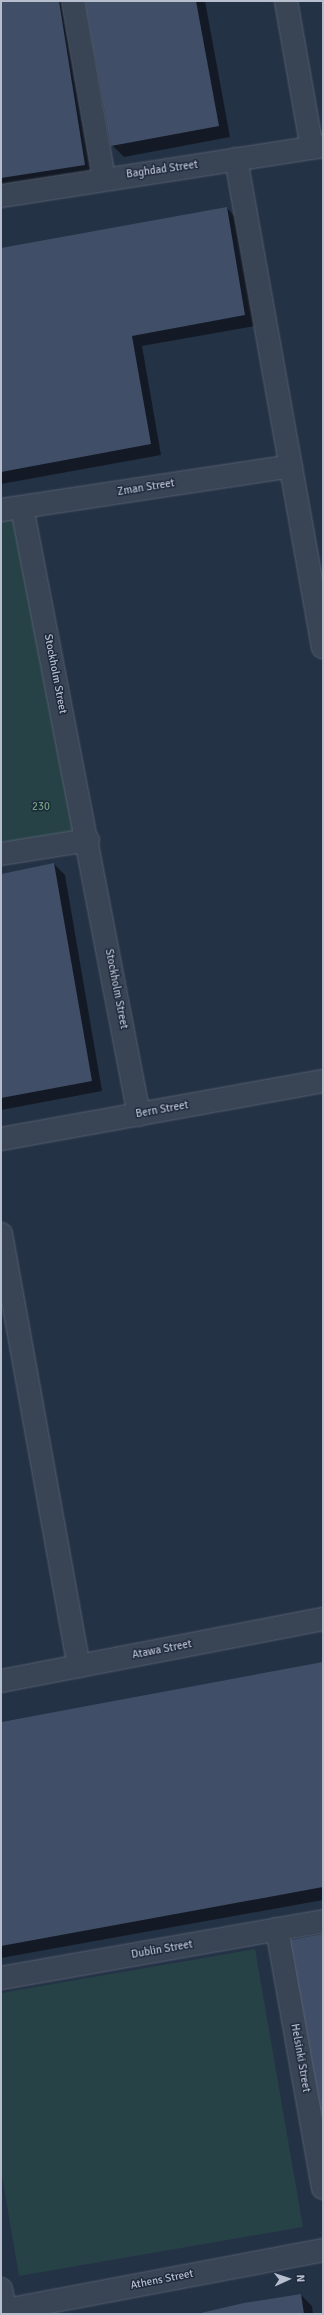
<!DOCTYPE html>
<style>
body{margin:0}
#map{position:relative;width:324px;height:2315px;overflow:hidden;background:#243246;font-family:Signika,sans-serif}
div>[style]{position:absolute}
.green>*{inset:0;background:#274247}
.shadow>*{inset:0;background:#0007}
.building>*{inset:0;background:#414e67}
.roads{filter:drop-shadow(0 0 1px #555f70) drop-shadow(0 0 1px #555f70)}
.minor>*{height:22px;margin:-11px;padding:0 11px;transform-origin:11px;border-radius:11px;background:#394455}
.tertiary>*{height:22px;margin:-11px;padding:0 11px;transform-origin:11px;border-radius:11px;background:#394455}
span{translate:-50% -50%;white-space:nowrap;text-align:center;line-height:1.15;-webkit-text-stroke:3px #1e293b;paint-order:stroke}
.street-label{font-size:11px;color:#b7bfcf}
.park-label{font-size:11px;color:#6ca27a}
.frame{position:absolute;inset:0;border:2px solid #b7bfcf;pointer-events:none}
.north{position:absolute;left:268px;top:2259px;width:40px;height:40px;-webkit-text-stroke:3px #1e293b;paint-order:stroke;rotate:87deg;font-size:11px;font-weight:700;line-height:16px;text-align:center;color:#b7bfcf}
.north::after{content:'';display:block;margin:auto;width:14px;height:18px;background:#b7bfcf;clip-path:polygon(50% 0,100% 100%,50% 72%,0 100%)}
</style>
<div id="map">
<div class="green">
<i style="clip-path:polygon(22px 507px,88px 840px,1px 854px,1px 510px)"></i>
<i style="clip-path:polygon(255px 1949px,303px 2227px,19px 2276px,1px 2170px,1px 1993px)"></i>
</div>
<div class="shadow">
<i style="clip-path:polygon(1px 1px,67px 1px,95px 176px,1px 190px)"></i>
<i style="clip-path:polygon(86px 1px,205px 1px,230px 137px,124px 157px,112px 145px)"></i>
<i style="clip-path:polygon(227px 208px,237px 219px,255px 326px,142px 346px,161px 455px,1px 484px,1px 249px)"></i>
<i style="clip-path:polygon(54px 864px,65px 875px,102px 1091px,1px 1110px,1px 874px)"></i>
<i style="clip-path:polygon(323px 1664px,323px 1900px,1px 1958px,1px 1722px)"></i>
<i style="clip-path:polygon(301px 2295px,312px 2306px,313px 2314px,194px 2314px)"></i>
</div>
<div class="building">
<i style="clip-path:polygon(1px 1px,59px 1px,85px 165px,1px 178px)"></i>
<i style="clip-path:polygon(85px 1px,196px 1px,219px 126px,111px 146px)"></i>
<i style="clip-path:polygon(227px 207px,245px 315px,132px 336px,151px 444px,1px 472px,1px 248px)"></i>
<i style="clip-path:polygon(54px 863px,92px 1081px,1px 1098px,1px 874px)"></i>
<i style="clip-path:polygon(323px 1662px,323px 1887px,1px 1946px,1px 1722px)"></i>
<i style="clip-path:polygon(323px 1934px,323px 2118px,322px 2118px,286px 1941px)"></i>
<i style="clip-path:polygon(301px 2294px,304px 2314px,196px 2314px,244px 2303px)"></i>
</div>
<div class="roads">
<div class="minor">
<i style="left:73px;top:1px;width:181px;rotate:80.1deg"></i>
<i style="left:286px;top:1px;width:149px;rotate:80deg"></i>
<i style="left:236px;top:159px;width:496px;rotate:79.9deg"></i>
<i style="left:22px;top:507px;width:619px;rotate:79.11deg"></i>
<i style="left:1px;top:510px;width:293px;rotate:-8.6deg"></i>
<i style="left:1px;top:854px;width:88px;rotate:-9.1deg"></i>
<i style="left:1px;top:1139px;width:327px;rotate:-10.2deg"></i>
<i style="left:1px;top:1234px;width:439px;rotate:79.8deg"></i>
<i style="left:1px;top:1681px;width:328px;rotate:-10.9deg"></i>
<i style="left:277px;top:1929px;width:263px;rotate:79.9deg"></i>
<i style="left:1px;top:1978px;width:327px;rotate:-10deg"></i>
<i style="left:1px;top:2289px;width:21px;rotate:79deg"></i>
<i style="left:1px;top:2311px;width:328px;rotate:-10.7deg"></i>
</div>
<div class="tertiary">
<i style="left:1px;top:196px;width:326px;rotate:-8.8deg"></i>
</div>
</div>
<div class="street-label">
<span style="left:162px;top:170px;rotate:-8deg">Baghdad Street</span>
<span style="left:146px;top:488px;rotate:-9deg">Zman Street</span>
<span style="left:55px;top:674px;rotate:79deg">Stockholm Street</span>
<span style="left:116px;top:989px;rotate:79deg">Stockholm Street</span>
<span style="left:162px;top:1110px;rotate:-10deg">Bern Street</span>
<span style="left:162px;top:1650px;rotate:-11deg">Atawa Street</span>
<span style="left:162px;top:1950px;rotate:-10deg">Dublin Street</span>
<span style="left:300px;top:2058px;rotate:80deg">Helsinki Street</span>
<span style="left:162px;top:2280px;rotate:-11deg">Athens Street</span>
</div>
<div class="park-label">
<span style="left:41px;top:807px">230</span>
</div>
<div class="frame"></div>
<div class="north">N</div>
</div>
